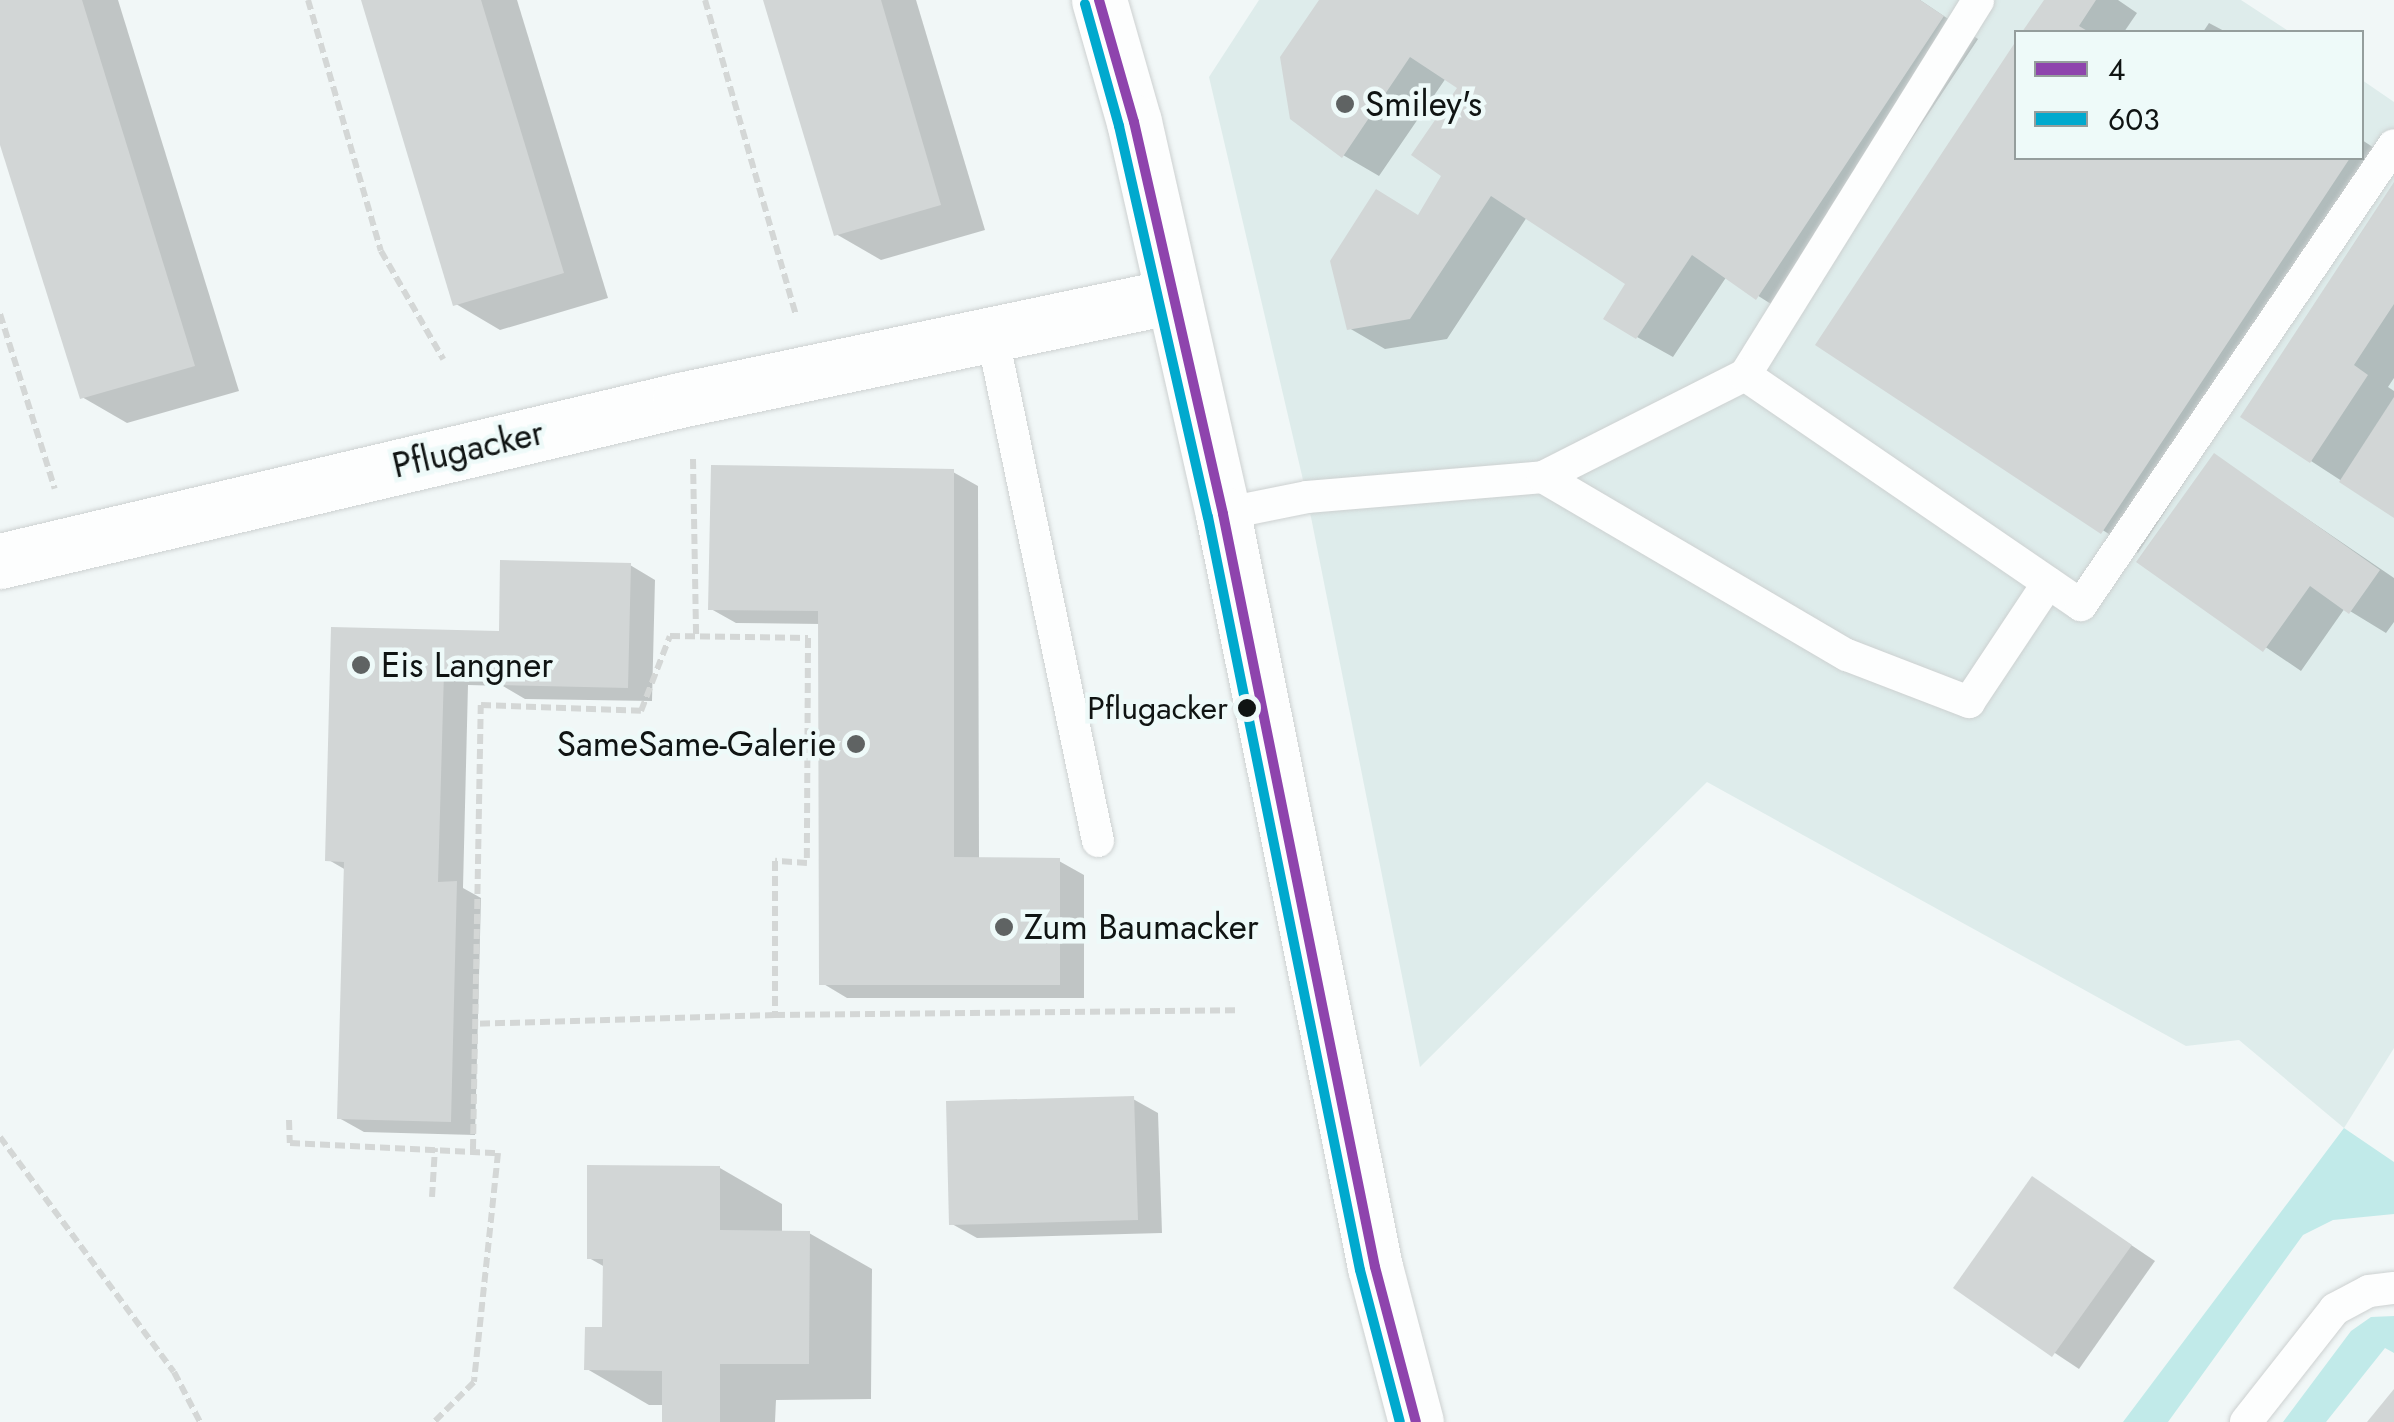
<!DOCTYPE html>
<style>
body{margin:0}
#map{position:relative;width:2394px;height:1422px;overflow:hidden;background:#f1f7f7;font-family:Jost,sans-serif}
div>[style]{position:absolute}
.built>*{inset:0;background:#deeceb}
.green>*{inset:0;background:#c1eae9}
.shadow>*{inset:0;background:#0003}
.building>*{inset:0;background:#d2d6d6}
.path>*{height:6px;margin-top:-3px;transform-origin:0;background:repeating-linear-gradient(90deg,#d4d7d6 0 10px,transparent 0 15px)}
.roads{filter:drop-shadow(0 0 2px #cdd1d1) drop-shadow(0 0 2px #cdd1d1)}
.service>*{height:32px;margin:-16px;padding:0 16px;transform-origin:16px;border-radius:16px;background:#fdfefe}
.minor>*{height:55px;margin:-27.5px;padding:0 27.5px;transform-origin:27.5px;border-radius:27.5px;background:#fdfefe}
.bus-1>*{height:10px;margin:-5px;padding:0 5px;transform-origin:5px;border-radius:5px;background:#8e44ad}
.bus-2>*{height:10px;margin:-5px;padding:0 5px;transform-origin:5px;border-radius:5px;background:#00a9ce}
.dots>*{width:28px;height:28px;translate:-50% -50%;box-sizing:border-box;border:5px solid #eefaf9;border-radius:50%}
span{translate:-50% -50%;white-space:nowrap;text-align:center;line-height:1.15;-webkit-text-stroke:9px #eefaf9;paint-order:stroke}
.bus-label{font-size:32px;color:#101413}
.right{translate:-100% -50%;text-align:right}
.poi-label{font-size:35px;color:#101413}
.left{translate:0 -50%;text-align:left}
.street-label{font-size:35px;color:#101413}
.legend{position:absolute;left:2014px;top:30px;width:350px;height:130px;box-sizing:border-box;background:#eefaf9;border:2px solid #959e9d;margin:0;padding:12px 18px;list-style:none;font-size:30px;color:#101413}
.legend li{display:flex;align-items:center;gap:20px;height:50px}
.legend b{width:50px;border:2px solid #959e9d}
</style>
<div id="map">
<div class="built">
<i style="clip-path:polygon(1259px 0,2241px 0,2290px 32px,2016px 32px,2016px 158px,2362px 158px,2362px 80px,2394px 102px,2394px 1048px,2344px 1128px,2239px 1040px,2186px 1046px,1707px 782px,1420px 1067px,1307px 497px,1209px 77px)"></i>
</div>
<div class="green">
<i style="clip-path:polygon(2344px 1128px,2394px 1162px,2394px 1214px,2333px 1220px,2303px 1235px,2168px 1422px,2123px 1422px)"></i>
<i style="clip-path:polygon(2394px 1316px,2394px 1353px,2385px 1348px,2326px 1422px,2283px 1422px,2351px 1331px,2371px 1317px)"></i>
</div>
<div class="shadow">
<i style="clip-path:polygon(0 0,118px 0,239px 391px,127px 423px,82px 397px,0 125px)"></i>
<i style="clip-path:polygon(364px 0,517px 0,608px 298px,500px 330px,456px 304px)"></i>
<i style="clip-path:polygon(766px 0,916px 0,985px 230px,881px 260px,836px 234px)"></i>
<i style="clip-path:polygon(1322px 0,1920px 0,1978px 39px,1793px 318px,1727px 276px,1673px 357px,1637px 337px,1629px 283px,1527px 217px,1447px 339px,1385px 349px,1349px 328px,1444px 175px,1461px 88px,1446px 78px,1379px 176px,1343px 155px)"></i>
<i style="clip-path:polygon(2047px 0,2118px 0,2137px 13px,2124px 32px,2025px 32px)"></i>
<i style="clip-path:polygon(2209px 23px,2226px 32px,2203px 32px)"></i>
<i style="clip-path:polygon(2016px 46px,2016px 158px,2362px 158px,2362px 140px,2394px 161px,2138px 553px,1818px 345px)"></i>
<i style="clip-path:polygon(2394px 187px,2394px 378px,2388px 387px,2394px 391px,2394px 515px,2311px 461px)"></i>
<i style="clip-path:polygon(2215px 456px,2394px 578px,2394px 622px,2386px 633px,2345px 608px,2301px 671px,2140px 562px)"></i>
<i style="clip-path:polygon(953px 472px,978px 486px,979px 860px,1059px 861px,1084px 875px,1084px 998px,847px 998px,822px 983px,821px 624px,736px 623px,711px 609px)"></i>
<i style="clip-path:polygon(630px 565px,655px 580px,652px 701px,525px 699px,503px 686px,468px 685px,463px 888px,481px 898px,475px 1135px,364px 1132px,339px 1118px,346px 870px,327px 859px,333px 629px,502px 634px)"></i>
<i style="clip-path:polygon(1133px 1099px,1158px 1113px,1162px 1233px,977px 1238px,952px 1224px)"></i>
<i style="clip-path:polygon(720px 1168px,782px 1204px,782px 1233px,809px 1233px,872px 1269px,871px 1399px,776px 1400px,775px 1422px,665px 1422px,665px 1405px,649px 1405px,587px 1369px,605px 1330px,605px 1267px,589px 1258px)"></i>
<i style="clip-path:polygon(2033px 1179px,2155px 1261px,2079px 1369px,1956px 1287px)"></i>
</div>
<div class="building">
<i style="clip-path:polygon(0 0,82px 0,195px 366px,80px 399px,0 145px)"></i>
<i style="clip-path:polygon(361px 0,481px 0,564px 273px,453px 306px)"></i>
<i style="clip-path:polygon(763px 0,881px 0,941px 205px,834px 236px)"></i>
<i style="clip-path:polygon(1319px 0,1920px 0,1944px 16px,1756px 300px,1692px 255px,1636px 339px,1603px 319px,1625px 284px,1491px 196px,1410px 319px,1347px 330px,1330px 261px,1376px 189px,1418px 215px,1441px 176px,1411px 155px,1457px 88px,1410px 57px,1342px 158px,1290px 119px,1280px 57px)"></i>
<i style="clip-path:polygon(2044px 0,2096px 0,2079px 26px,2089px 32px,2022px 32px)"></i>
<i style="clip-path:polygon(2016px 41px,2016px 158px,2350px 158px,2101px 534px,1815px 345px)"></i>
<i style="clip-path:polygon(2394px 182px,2394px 304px,2354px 365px,2368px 375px,2310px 463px,2240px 417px)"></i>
<i style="clip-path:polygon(2394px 397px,2394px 518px,2339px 482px)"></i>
<i style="clip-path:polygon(2214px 453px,2380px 570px,2349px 614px,2310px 586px,2263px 652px,2136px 562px)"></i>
<i style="clip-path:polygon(711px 465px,954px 469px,954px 857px,1060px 858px,1060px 985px,819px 985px,818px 611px,708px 610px)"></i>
<i style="clip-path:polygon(500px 560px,631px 563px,628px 688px,498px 685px,498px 673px,444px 672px,438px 882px,457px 881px,451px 1122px,337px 1119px,344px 862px,325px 861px,331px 627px,499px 631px)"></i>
<i style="clip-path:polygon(1134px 1096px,1138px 1220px,949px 1225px,946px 1101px)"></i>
<i style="clip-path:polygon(587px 1165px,720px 1166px,720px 1230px,810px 1231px,809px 1364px,720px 1364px,720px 1422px,662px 1422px,662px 1371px,584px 1370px,585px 1327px,602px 1327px,603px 1259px,587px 1259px)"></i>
<i style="clip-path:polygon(2032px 1176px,2132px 1245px,2052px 1357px,1953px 1288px)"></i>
<i style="clip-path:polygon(2394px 1389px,2394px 1422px,2367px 1422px)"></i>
</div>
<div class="path">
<i style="left:308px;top:0;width:261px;rotate:73.8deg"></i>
<i style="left:381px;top:251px;width:125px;rotate:60.1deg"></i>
<i style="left:705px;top:0;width:328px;rotate:73.9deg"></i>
<i style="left:0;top:314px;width:183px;rotate:72.6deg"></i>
<i style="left:693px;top:459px;width:179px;rotate:89deg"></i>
<i style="left:775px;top:1015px;width:462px;rotate:-0.6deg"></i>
<i style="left:289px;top:1120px;width:23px;rotate:88deg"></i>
<i style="left:290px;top:1143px;width:208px;rotate:2.8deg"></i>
<i style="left:498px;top:1153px;width:230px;rotate:96deg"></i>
<i style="left:474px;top:1382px;width:57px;rotate:135deg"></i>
<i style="left:0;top:1137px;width:292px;rotate:53.5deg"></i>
<i style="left:174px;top:1372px;width:56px;rotate:62.5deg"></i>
<i style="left:473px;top:1149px;width:444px;rotate:-89deg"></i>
<i style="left:481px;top:705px;width:160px;rotate:2.1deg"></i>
<i style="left:641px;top:711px;width:80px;rotate:-68.9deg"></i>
<i style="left:670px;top:636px;width:138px;rotate:0.8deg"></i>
<i style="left:808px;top:638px;width:225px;rotate:90.3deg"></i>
<i style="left:807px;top:863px;width:32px;rotate:-176deg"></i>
<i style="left:775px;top:861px;width:154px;rotate:90deg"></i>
<i style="left:775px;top:1015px;width:299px;rotate:178.3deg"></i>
<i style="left:432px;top:1197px;width:49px;rotate:-86.5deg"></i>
</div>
<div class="roads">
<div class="service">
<i style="left:992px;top:334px;width:518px;rotate:78.19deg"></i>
<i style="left:1745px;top:375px;width:441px;rotate:-58.1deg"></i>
<i style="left:1543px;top:477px;width:352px;rotate:30.4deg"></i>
<i style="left:1847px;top:655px;width:131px;rotate:21.1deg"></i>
<i style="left:1969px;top:702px;width:143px;rotate:-56.4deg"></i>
<i style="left:1223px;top:514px;width:86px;rotate:-11.4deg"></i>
<i style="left:1307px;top:497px;width:237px;rotate:-4.8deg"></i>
<i style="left:1543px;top:477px;width:226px;rotate:-26.8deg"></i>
<i style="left:1745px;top:375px;width:407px;rotate:34.4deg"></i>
<i style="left:2081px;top:605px;width:556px;rotate:-55.77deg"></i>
<i style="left:2246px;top:1422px;width:144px;rotate:-51.8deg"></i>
<i style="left:2335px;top:1309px;width:38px;rotate:-28deg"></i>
<i style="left:2369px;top:1291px;width:25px;rotate:-7deg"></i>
</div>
<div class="minor">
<i style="left:1099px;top:0;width:127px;rotate:74deg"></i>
<i style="left:1134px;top:122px;width:402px;rotate:77.2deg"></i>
<i style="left:1223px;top:514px;width:768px;rotate:78.59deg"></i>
<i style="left:1375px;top:1267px;width:160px;rotate:75.2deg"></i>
<i style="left:0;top:561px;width:699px;rotate:-13.32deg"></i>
<i style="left:680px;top:400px;width:504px;rotate:-11.91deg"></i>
</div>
</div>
<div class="bus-1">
<i style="left:1099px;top:0;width:127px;rotate:74deg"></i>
<i style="left:1134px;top:122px;width:402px;rotate:77.2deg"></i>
<i style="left:1223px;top:514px;width:768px;rotate:78.59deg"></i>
<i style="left:1375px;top:1267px;width:160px;rotate:75.2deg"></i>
</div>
<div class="bus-2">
<i style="left:1085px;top:4px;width:127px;rotate:74.4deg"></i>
<i style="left:1119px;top:126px;width:401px;rotate:77.2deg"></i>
<i style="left:1208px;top:517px;width:768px;rotate:78.59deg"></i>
<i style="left:1360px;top:1270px;width:157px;rotate:75.3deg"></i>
</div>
<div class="dots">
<i style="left:1345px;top:104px;background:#5f6363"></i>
<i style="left:361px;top:665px;background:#5f6363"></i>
<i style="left:1247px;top:708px;background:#101413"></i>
<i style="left:856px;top:744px;background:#5f6363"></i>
<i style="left:1004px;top:927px;background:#5f6363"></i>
</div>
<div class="bus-label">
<span class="right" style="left:1228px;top:708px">Pflugacker</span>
</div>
<div class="poi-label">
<span class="left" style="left:1365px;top:104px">Smiley's</span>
<span class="left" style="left:381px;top:665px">Eis Langner</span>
<span class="right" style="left:836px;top:744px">SameSame-Galerie</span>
<span class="left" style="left:1024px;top:927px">Zum Baumacker</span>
</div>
<div class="street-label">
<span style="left:468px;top:449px;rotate:-13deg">Pflugacker</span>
</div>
<ul class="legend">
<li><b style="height:12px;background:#8e44ad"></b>4</li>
<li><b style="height:12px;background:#00a9ce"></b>603</li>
</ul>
</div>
